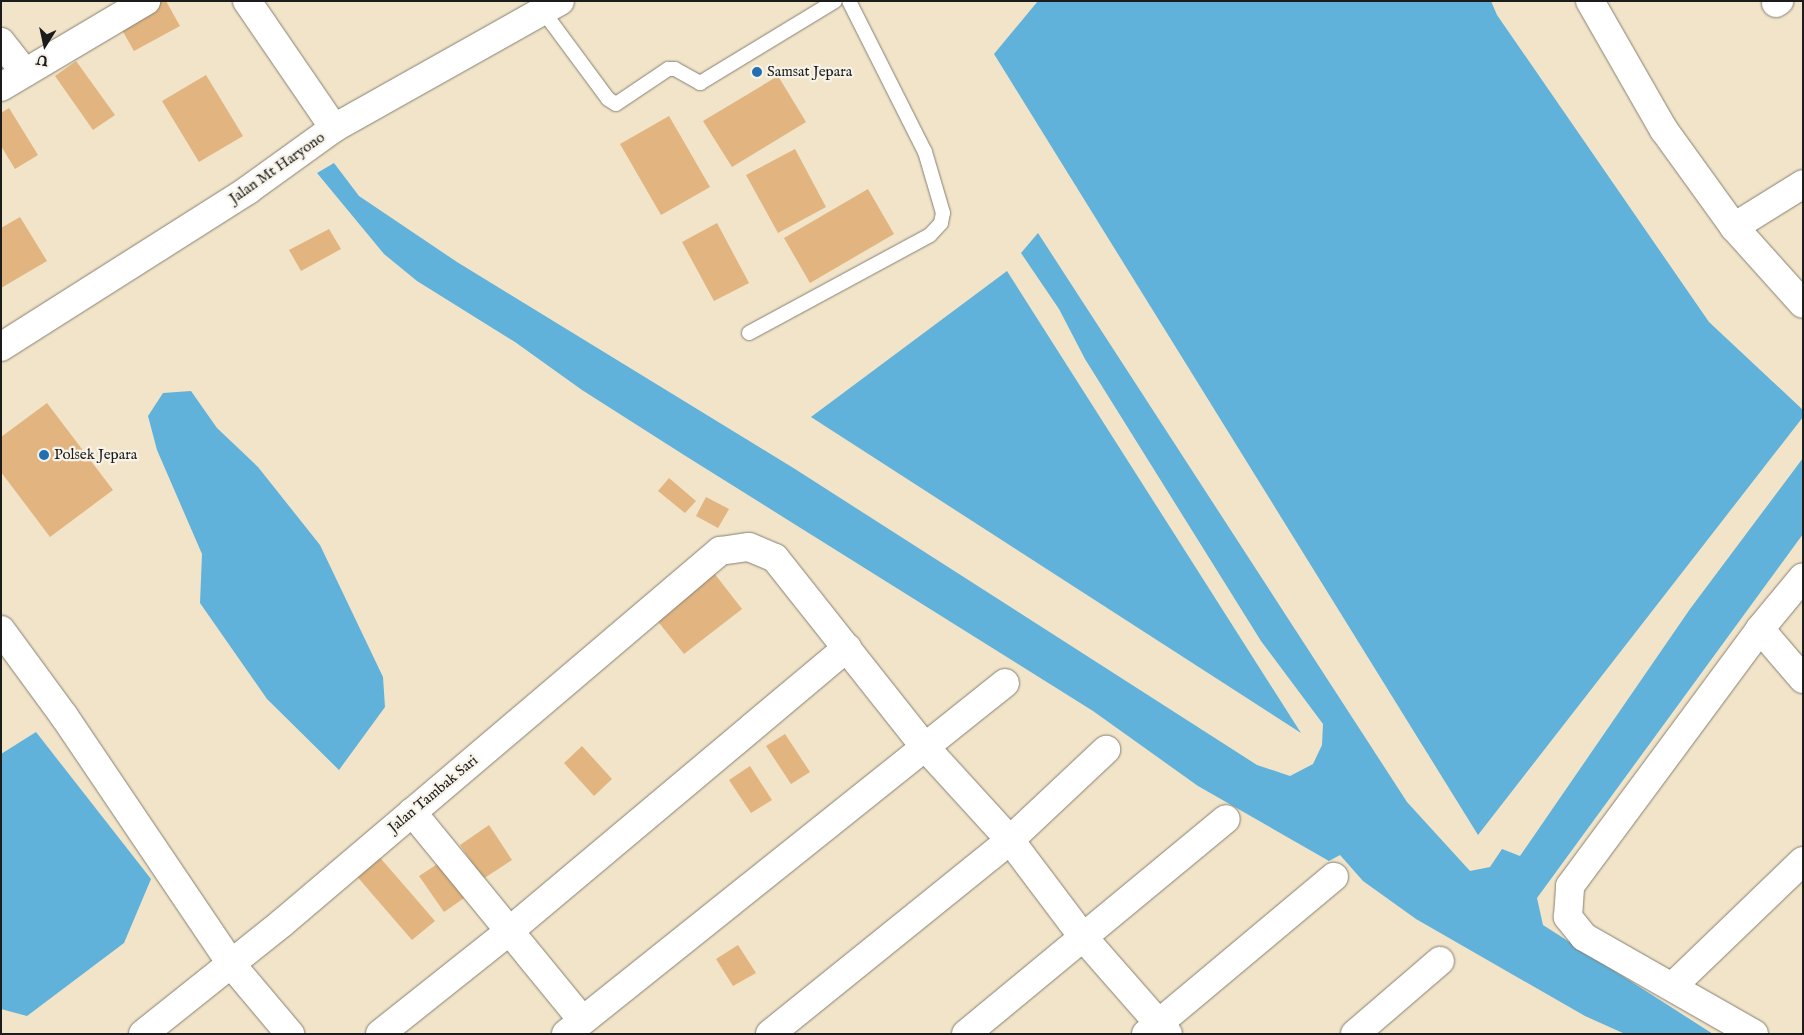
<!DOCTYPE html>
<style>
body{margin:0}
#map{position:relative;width:1804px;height:1035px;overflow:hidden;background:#f1e4c9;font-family:"IM FELL English",serif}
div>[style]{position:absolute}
.water>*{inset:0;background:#60b2db}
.building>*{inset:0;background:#e2b47f}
.roads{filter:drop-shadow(0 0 1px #868072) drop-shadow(0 0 1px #868072)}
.service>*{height:14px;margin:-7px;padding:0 7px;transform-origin:7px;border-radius:7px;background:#fff}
.minor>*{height:28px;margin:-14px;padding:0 14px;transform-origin:14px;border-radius:14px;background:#fff}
.secondary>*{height:28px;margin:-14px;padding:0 14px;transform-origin:14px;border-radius:14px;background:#fff}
.dots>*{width:14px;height:14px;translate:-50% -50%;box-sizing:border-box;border:2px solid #f7f3e8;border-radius:50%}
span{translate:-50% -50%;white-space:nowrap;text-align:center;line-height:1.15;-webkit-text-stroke:4.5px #f7f3e8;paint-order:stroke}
.poi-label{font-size:15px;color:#1c1c1c}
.left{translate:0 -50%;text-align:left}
.street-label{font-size:15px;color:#1c1c1c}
.frame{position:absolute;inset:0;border:2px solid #1c1c1c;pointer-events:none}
.north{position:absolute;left:20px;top:20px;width:50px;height:50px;-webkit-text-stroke:4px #f7f3e8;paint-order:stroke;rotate:190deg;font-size:14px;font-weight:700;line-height:20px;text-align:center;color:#1c1c1c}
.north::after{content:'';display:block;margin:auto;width:18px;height:22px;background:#1c1c1c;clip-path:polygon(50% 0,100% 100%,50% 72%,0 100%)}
</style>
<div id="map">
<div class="water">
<i style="clip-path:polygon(1038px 1px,1491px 1px,1497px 15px,1709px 322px,1803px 410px,1803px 417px,1478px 835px,994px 54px)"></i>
<i style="clip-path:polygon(334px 163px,359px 196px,457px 262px,795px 469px,1257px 765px,1290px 776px,1313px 764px,1322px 745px,1323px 724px,1261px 641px,1085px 359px,1059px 309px,1021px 253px,1038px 233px,1407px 802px,1470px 871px,1490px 867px,1502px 849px,1520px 856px,1690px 609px,1803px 458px,1803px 534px,1537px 898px,1543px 925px,1713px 1034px,1625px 1034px,1585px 1016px,1416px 919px,1363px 881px,1340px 855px,1329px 861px,1198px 786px,1093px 711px,684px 455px,582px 390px,515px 342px,417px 281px,384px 254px,317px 173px)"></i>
<i style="clip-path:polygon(1007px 271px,1301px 733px,811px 417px)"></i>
<i style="clip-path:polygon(191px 391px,217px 428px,258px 467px,320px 545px,383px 677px,385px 707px,339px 770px,267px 699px,200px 603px,202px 554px,157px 450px,148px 416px,163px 393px)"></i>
<i style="clip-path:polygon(36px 732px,151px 879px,124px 943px,27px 1016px,1px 1009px,1px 754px)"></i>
</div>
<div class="building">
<i style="clip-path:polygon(157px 1px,166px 1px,180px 26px,134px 51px,118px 23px)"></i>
<i style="clip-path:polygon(76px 61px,115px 115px,93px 130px,55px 76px)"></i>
<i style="clip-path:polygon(206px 75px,243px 136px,199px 162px,162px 101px)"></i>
<i style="clip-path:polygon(778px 76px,806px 122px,732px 167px,703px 121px)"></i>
<i style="clip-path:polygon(9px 108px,38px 155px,15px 169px,1px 146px,1px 113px)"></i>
<i style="clip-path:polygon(669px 116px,710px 187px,661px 215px,620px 144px)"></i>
<i style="clip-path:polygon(795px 149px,826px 207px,778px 233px,746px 175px)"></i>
<i style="clip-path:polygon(868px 189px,894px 234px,810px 283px,784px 238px)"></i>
<i style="clip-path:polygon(20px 217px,47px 261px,1px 288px,1px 228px)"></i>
<i style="clip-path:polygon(717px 223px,749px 283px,714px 301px,682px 242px)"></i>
<i style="clip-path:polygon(329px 229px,341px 249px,301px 271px,289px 250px)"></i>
<i style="clip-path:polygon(47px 403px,113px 490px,50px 537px,1px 472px,1px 437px)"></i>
<i style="clip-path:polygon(669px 478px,696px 501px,685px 513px,658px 491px)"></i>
<i style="clip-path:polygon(706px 497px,729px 509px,718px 528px,696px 516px)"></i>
<i style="clip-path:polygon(714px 573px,742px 609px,684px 654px,656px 619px)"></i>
<i style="clip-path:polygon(785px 734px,810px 772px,791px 784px,766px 746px)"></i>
<i style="clip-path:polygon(582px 746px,612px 779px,594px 796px,564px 763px)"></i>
<i style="clip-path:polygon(750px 766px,772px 800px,751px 813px,729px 780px)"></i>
<i style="clip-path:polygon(489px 825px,512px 860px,483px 879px,460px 845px)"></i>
<i style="clip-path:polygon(376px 853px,435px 921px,412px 940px,354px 873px)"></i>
<i style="clip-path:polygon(442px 861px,467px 896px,444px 912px,419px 876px)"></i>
<i style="clip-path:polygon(738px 945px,756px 973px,733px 986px,716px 959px)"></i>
</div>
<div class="roads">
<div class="service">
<i style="left:543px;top:11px;width:109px;rotate:53.5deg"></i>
<i style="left:608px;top:99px;width:9px;rotate:32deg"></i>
<i style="left:616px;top:104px;width:63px;rotate:-33.9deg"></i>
<i style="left:668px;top:69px;width:7px"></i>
<i style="left:675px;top:69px;width:29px;rotate:29deg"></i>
<i style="left:700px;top:83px;width:158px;rotate:-31.3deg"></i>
<i style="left:749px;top:333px;width:206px;rotate:-28.4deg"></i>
<i style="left:930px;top:235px;width:16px;rotate:-47deg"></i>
<i style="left:941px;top:223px;width:10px;rotate:-79deg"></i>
<i style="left:943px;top:213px;width:64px;rotate:-106.4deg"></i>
<i style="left:925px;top:152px;width:169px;rotate:-116.7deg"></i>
</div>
<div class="minor">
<i style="left:247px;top:1px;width:154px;rotate:55.6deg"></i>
<i style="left:1776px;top:3px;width:4px;rotate:-34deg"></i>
<i style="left:1px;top:42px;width:39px;rotate:52deg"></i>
<i style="left:1px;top:87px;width:169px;rotate:-30.7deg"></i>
<i style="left:1734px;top:227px;width:81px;rotate:-31.9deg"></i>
<i style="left:1px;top:347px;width:293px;rotate:-32.4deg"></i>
<i style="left:248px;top:190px;width:106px;rotate:-35.8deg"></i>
<i style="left:334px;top:128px;width:259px;rotate:-29.3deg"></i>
<i style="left:1760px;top:629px;width:66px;rotate:49.3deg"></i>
<i style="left:1px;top:630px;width:107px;rotate:53.8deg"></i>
<i style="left:64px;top:716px;width:299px;rotate:56deg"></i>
<i style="left:231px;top:964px;width:92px;rotate:49.9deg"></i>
<i style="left:412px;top:812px;width:269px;rotate:50.7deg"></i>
<i style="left:1674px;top:985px;width:179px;rotate:-43.9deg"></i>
<i style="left:143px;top:1034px;width:178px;rotate:-38.6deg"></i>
<i style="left:282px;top:923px;width:575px;rotate:-40.34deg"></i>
<i style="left:720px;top:551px;width:29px;rotate:-8deg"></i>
<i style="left:749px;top:547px;width:28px;rotate:23deg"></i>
<i style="left:775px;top:558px;width:241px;rotate:51.6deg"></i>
<i style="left:925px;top:747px;width:126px;rotate:47.6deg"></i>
<i style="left:1010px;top:840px;width:121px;rotate:53deg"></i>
<i style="left:1083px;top:937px;width:129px;rotate:48.8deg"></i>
<i style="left:380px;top:1034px;width:162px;rotate:-38.5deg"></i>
<i style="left:507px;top:933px;width:444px;rotate:-40deg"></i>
<i style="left:566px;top:1034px;width:562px;rotate:-38.64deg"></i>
<i style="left:770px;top:1034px;width:309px;rotate:-38.9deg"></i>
<i style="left:1010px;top:840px;width:132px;rotate:-43.2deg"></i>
<i style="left:966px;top:1034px;width:337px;rotate:-39.6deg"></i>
<i style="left:1146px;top:1034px;width:245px;rotate:-39.9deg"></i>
<i style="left:1355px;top:1034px;width:112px;rotate:-40.7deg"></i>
<i style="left:1754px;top:1034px;width:196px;rotate:-150.3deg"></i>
<i style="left:1584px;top:937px;width:26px;rotate:-129deg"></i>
<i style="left:1568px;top:917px;width:31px;rotate:-86deg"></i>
<i style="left:1570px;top:886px;width:320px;rotate:-53.5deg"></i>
<i style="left:1760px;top:629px;width:67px;rotate:-50.4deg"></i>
</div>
<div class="secondary">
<i style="left:1590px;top:1px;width:149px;rotate:60.2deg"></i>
<i style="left:1664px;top:130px;width:120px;rotate:54.2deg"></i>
<i style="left:1734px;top:227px;width:103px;rotate:48.1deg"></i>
</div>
</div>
<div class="dots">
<i style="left:757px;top:72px;background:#1f6fb2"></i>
<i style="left:44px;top:455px;background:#1f6fb2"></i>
</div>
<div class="poi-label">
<span class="left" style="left:767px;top:72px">Samsat Jepara</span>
<span class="left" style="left:54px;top:455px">Polsek Jepara</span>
</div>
<div class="street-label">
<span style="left:277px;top:168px;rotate:-35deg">Jalan Mt Haryono</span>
<span style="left:433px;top:794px;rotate:-40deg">Jalan Tambak Sari</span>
</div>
<div class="frame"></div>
<div class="north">U</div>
</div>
